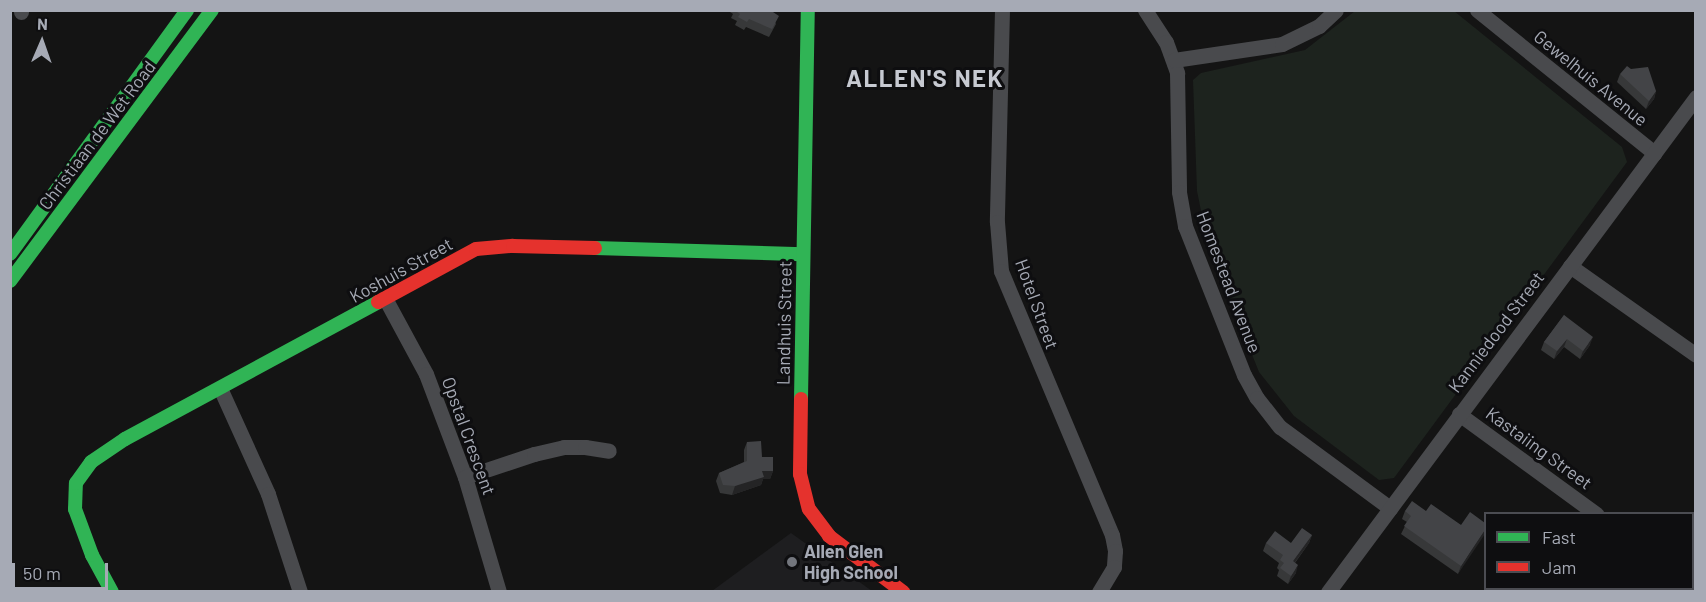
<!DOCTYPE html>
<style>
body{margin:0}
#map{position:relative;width:1706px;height:602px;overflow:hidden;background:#141414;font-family:Barlow,sans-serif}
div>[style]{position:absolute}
.built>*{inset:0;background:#1e1e20}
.green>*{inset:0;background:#1d231e}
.street>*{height:15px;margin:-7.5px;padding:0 7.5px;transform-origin:7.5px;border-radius:7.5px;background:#494a4d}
.fast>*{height:14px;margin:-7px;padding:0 7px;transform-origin:7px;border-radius:7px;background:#30b455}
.jam>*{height:14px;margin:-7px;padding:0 7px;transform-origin:7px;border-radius:7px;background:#e5322d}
.wall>*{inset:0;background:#373839}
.shaded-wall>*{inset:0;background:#242425}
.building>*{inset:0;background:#434447}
.dots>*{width:16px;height:16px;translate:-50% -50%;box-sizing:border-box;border:3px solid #0e0e10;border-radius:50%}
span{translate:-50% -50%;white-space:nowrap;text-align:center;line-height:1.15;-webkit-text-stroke:6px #0e0e10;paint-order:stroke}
.street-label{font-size:18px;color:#a6aab5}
.poi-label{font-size:18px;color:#a6aab5;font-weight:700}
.left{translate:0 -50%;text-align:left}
.district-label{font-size:24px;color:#c6c9d1;font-weight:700;letter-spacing:1.5px}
.frame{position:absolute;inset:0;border:12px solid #a6aab5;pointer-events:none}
.legend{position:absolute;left:1484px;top:512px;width:210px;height:78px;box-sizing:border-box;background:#0e0e10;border:2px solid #4b4c52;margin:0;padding:8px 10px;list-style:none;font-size:18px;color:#a6aab5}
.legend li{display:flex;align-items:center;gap:12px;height:30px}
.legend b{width:30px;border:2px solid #4b4c52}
.north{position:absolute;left:12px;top:12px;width:60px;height:60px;-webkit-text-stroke:4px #0e0e10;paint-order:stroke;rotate:2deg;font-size:16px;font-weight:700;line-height:24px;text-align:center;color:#a6aab5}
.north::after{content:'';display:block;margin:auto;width:21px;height:27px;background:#a6aab5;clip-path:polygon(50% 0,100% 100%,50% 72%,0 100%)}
.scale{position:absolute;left:12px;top:563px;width:96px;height:27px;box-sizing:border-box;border:3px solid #a6aab5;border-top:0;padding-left:8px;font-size:18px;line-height:21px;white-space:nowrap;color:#a6aab5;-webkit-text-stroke:4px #0e0e10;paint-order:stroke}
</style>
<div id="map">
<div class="built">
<i style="clip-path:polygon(791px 533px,872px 591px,712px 591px)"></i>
</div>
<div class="green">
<i style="clip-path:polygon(1355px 11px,1454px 11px,1622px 147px,1627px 162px,1394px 478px,1379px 480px,1294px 416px,1259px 372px,1208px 245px,1197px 191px,1193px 80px,1201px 73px,1305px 50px)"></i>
</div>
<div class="street">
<i style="left:1002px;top:10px;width:212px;rotate:91.4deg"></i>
<i style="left:997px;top:222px;width:49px;rotate:85.3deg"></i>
<i style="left:1001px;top:271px;width:286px;rotate:67.2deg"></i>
<i style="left:1112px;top:535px;width:16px;rotate:79deg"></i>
<i style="left:1115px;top:551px;width:16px;rotate:94deg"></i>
<i style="left:1114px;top:567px;width:29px;rotate:121deg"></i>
<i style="left:1145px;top:10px;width:38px;rotate:57deg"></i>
<i style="left:1166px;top:42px;width:33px;rotate:70deg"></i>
<i style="left:1177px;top:73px;width:119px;rotate:89deg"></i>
<i style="left:1179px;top:192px;width:35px;rotate:80deg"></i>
<i style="left:1185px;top:226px;width:160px;rotate:68.4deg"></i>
<i style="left:1244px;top:375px;width:26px;rotate:61deg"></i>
<i style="left:1257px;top:398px;width:37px;rotate:52deg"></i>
<i style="left:1280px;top:427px;width:137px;rotate:36.4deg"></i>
<i style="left:1477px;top:10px;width:228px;rotate:38.9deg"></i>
<i style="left:21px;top:12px;width:2px;rotate:-90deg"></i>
<i style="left:1174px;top:60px;width:109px;rotate:-8.4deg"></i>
<i style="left:1282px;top:44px;width:41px;rotate:-25.9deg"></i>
<i style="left:1319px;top:26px;width:23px;rotate:-43deg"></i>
<i style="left:1570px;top:266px;width:154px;rotate:35.2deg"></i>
<i style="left:386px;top:300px;width:84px;rotate:61.6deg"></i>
<i style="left:426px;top:374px;width:110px;rotate:69.3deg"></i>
<i style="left:465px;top:477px;width:120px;rotate:73.5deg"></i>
<i style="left:220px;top:388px;width:116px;rotate:65.6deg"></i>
<i style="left:268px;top:494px;width:103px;rotate:71.9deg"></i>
<i style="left:1459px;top:414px;width:170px;rotate:36.1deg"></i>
<i style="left:465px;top:477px;width:73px;rotate:-18.4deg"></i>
<i style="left:534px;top:454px;width:31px;rotate:-13deg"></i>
<i style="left:564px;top:447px;width:21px"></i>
<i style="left:585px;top:447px;width:24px;rotate:9deg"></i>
<i style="left:1692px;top:549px;width:4px;rotate:14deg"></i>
<i style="left:1328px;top:592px;width:617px;rotate:-53.37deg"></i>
<i style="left:1567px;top:592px;width:5px;rotate:-53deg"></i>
</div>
<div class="fast">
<i style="left:595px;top:248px;width:208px;rotate:1.7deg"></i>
<i style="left:10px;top:254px;width:301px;rotate:-54deg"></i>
<i style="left:10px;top:281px;width:338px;rotate:-53.3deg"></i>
<i style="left:801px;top:399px;width:389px;rotate:-89deg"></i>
<i style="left:112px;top:592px;width:42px;rotate:-118.4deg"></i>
<i style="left:92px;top:555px;width:49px;rotate:-110.3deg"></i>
<i style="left:75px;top:509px;width:26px;rotate:-88deg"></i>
<i style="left:76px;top:483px;width:26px;rotate:-54deg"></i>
<i style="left:91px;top:462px;width:41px;rotate:-34.1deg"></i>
<i style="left:125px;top:439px;width:288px;rotate:-28.4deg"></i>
</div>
<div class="jam">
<i style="left:378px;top:302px;width:111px;rotate:-28.4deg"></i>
<i style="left:476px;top:249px;width:37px;rotate:-5deg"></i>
<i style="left:513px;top:246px;width:82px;rotate:1.4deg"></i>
<i style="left:801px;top:399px;width:75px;rotate:90.8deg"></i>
<i style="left:800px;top:474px;width:36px;rotate:76deg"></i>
<i style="left:809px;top:509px;width:34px;rotate:53deg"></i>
<i style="left:829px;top:536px;width:93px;rotate:37.1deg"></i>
</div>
<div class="wall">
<i style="clip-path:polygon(727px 10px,770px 10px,776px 24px,769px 37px,746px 27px,744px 30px,735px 25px,737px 21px,731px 18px,733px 14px)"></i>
<i style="clip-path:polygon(1620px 74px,1656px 91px,1654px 99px,1646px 109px,1617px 82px)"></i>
<i style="clip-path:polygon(1564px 315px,1590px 345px,1580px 359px,1564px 347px,1554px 359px,1541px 350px,1544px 342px)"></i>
<i style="clip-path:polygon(747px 442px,773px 471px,770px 479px,763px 479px,761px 485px,732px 495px,720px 493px,716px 481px,719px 473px,744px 462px,744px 450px)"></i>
<i style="clip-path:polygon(1405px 511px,1426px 511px,1461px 525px,1485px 523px,1458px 574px,1401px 534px,1407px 522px,1402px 519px)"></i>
<i style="clip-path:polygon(1312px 535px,1309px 543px,1295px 563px,1296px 573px,1288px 584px,1277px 576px,1279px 570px,1277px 568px,1279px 563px,1263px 551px,1266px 543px,1291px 543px)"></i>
</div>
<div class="shaded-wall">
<i style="clip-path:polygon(1656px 91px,1654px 99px,1646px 109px,1649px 101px)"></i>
<i style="clip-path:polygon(1593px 337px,1590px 345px,1580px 359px,1583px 351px)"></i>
<i style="clip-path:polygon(1567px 339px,1564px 347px,1554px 359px,1557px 351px)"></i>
<i style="clip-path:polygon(762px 471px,773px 471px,770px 479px,763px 479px,761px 485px,732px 495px,735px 486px)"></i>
<i style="clip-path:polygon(1485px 530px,1485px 534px,1458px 574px,1461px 566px)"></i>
<i style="clip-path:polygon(1312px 535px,1309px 543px,1290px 569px,1293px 561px)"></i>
<i style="clip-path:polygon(1298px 565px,1296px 573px,1288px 584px,1291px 576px)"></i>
</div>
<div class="building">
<i style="clip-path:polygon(734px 10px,770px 10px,779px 16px,772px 29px,749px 19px,747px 22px,738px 17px,740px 14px)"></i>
<i style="clip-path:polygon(1627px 66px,1631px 69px,1648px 67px,1656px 91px,1649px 101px,1620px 74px)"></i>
<i style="clip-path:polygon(1564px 315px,1593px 337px,1583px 351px,1567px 339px,1557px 351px,1544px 342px)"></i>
<i style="clip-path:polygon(761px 441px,762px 457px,773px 457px,773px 471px,762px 471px,764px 477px,735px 486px,723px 485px,719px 473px,747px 461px,747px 442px)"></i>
<i style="clip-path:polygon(1412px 501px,1426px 511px,1431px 504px,1461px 525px,1470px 512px,1485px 523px,1485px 530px,1461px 566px,1404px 526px,1411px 516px,1405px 511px)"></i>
<i style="clip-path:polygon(1302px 528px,1312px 535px,1293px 561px,1298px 565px,1291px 576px,1280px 568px,1284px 563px,1280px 560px,1283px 555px,1266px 543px,1275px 531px,1291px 543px)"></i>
</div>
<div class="dots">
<i style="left:792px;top:562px;background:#73767d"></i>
</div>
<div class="street-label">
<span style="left:1591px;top:78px;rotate:39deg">Gewelhuis Avenue</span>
<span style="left:97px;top:135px;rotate:-53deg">Christiaan de Wet Road</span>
<span style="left:401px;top:270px;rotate:-29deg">Koshuis Street</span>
<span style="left:1229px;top:282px;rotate:69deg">Homestead Avenue</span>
<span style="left:1037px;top:304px;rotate:70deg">Hotel Street</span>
<span style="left:784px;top:323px;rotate:-89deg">Landhuis Street</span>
<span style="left:1496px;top:332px;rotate:-53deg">Kanniedood Street</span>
<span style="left:469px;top:436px;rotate:70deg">Opstal Crescent</span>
<span style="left:1539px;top:448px;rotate:36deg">Kastaiing Street</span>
</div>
<div class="poi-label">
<span class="left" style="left:804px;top:562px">Allen Glen<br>High School</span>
</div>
<div class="district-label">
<span style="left:925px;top:78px">ALLEN'S NEK</span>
</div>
<div class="frame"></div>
<ul class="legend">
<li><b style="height:8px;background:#30b455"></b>Fast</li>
<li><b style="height:8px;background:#e5322d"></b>Jam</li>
</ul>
<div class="north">N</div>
<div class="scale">50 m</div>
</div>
